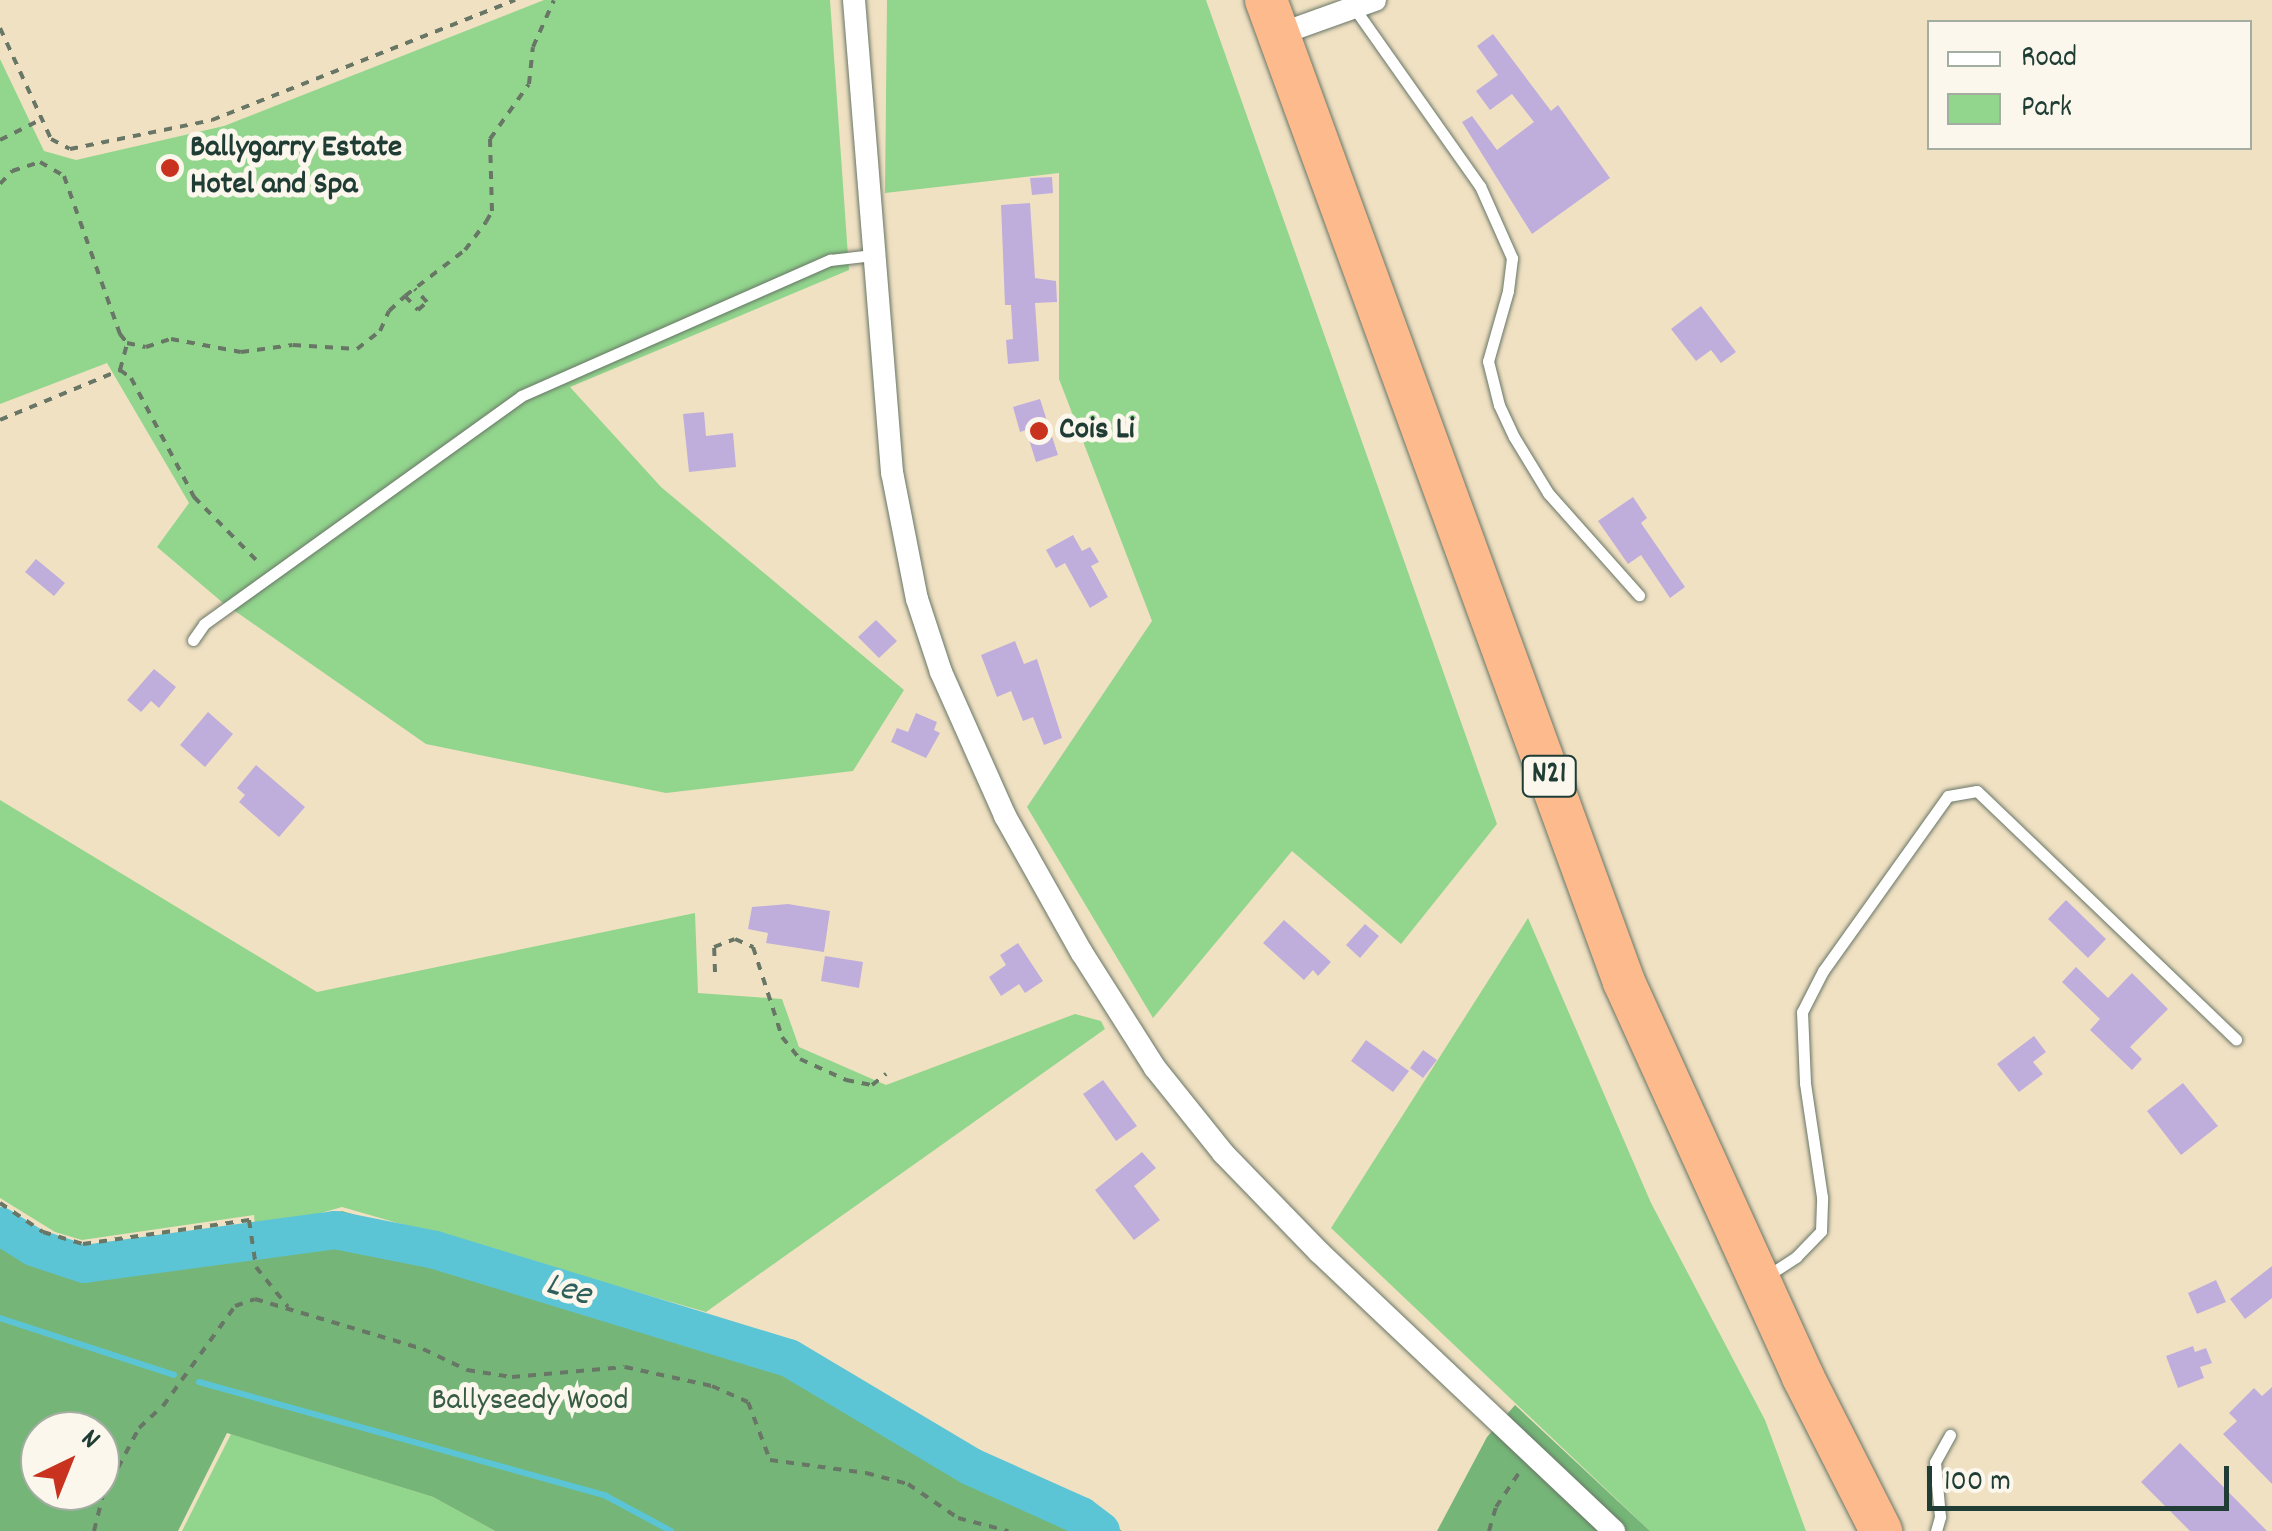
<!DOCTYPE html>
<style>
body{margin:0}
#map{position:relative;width:2272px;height:1531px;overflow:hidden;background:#f1e1c3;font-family:Dekko,sans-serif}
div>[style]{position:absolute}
.green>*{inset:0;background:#92d58d}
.forest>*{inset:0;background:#75b678}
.stream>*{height:6px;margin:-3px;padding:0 3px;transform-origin:3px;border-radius:3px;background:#5bc5d6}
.river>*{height:38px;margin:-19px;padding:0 19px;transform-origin:19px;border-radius:19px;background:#5bc5d6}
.building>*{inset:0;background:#bfaedc}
.path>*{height:4px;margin-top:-2px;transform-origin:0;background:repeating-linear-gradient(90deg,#687666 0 8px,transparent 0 16px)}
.roads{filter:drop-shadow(0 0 2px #687666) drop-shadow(0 0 2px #687666)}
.lane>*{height:11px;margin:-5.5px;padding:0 5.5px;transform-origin:5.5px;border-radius:5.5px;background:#fff}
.street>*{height:22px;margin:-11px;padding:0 11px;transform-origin:11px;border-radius:11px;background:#fff}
.highway>*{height:42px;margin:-21px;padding:0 21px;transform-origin:21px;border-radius:21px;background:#fcba8d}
.dots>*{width:28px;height:28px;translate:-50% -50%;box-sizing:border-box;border:5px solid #fbf7ec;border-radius:50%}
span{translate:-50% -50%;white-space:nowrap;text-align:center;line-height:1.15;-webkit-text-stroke:10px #fbf7ec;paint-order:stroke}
.shield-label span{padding:2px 8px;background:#fbf7ec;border:2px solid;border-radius:8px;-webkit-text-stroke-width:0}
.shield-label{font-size:30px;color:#1f3d34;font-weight:700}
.poi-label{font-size:32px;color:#1f3d34;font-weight:700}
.left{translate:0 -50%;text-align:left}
.park-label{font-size:32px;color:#365b46}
.water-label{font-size:35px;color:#2e5f5c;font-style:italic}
.legend{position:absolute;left:1927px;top:20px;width:325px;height:130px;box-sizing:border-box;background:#fbf7ec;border:2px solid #a3ada2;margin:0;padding:12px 18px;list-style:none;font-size:30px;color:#1f3d34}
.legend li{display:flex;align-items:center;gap:20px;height:50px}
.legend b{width:50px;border:2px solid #a3ada2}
.north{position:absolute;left:20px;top:1411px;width:100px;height:100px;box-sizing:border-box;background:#fbf7ec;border:2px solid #a3ada2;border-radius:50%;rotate:43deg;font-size:28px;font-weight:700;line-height:40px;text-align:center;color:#1f3d34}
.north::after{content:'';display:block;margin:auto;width:35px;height:45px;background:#c8321e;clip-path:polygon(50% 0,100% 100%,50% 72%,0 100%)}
.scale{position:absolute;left:1927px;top:1466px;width:302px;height:45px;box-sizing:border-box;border:5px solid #1f3d34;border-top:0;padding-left:12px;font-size:30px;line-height:35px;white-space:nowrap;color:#1f3d34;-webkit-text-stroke:8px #fbf7ec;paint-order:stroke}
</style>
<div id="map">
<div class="green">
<i style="clip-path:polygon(544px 0,830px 0,849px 270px,570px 387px,661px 487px,904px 690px,853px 771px,666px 793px,426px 744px,222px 602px,157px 547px,189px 503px,107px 363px,0 404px,0 59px,44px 151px,76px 160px,224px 126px)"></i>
<i style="clip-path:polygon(887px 0,1206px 0,1497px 824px,1401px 944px,1292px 851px,1153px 1018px,1027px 807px,1152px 621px,1059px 379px,1059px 173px,885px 193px)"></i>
<i style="clip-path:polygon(0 800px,317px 992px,695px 913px,698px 993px,782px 999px,799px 1047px,886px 1085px,1075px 1014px,1101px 1021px,1105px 1029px,706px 1312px,342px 1207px,279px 1225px,255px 1226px,254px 1215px,82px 1240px,55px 1232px,0 1198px)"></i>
<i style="clip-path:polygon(1528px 918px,1651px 1203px,1765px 1420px,1806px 1531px,1650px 1531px,1331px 1228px)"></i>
<i style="clip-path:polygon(231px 1434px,433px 1497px,495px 1531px,182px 1531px)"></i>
</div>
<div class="forest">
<i style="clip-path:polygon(evenodd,342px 1211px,767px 1336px,966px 1451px,1086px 1506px,1122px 1531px,495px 1531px,433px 1497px,227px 1433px,178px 1531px,0 1531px,0 1213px,37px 1238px,83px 1249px,279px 1225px,342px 1211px,40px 1431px,100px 1431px,100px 1491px,40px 1491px,40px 1431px)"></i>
<i style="clip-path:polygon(1515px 1405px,1650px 1531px,1437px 1531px,1487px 1437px)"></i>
</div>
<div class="stream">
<i style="left:0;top:1318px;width:183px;rotate:18.1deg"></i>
<i style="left:199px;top:1382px;width:423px;rotate:15.6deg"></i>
<i style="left:606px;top:1496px;width:74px;rotate:28.3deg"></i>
</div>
<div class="river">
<i style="left:0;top:1226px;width:39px;rotate:32deg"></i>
<i style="left:33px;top:1247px;width:54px;rotate:18.4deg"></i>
<i style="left:84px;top:1264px;width:253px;rotate:-7.7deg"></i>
<i style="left:335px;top:1230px;width:102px;rotate:11.3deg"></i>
<i style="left:435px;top:1250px;width:370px;rotate:17deg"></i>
<i style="left:789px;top:1358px;width:213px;rotate:30.8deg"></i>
<i style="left:972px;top:1467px;width:120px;rotate:24.2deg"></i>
<i style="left:1081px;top:1516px;width:25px;rotate:37deg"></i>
</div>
<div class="building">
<i style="clip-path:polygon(1493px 34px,1551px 111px,1558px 105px,1610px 178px,1532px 234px,1462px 122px,1472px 116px,1497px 150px,1534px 122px,1512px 94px,1490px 110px,1476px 91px,1498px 75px,1477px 46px)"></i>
<i style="clip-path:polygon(1052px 177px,1053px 193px,1032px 195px,1030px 178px)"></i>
<i style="clip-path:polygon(1030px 203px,1035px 278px,1056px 281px,1057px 302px,1035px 303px,1039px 361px,1008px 364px,1006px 340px,1013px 339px,1011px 305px,1005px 305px,1001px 205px)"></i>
<i style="clip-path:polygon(1701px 306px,1736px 352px,1721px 363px,1711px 350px,1696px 361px,1671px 329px)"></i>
<i style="clip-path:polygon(1040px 399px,1058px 455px,1036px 462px,1026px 430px,1020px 432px,1013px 407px)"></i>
<i style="clip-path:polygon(704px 412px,706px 436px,733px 433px,736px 467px,689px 472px,683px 414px)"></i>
<i style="clip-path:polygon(1633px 497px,1647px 518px,1641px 523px,1685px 587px,1670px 598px,1641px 555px,1628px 564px,1598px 521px)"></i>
<i style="clip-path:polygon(1073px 535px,1082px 551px,1090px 547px,1099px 562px,1091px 566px,1108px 597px,1090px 608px,1065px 563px,1056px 568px,1046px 550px)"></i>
<i style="clip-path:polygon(36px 559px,65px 583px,54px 596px,25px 572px)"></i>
<i style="clip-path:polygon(876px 620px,897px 641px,879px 658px,858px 637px)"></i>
<i style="clip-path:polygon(1015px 641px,1024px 664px,1037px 659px,1062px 738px,1044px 745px,1033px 717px,1023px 721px,1011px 691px,997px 697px,981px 655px)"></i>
<i style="clip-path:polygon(154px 669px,176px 687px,159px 708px,151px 701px,141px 712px,127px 700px)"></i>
<i style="clip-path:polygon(208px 712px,233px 734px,205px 767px,180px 745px)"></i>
<i style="clip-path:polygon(916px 713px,937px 722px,934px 730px,940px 733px,926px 758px,891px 742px,897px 728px,908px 732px)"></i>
<i style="clip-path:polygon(256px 765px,305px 807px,279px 837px,239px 802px,245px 795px,237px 788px)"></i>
<i style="clip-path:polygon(2066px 900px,2106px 939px,2088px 958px,2048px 919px)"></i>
<i style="clip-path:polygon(788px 904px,830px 911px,824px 952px,766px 943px,768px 933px,748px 929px,752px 907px)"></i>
<i style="clip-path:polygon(1284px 920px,1331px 962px,1318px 976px,1313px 970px,1304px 980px,1263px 943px)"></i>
<i style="clip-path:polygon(1365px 924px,1379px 936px,1360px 958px,1346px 945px)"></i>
<i style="clip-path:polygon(1018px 943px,1043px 981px,1025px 993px,1019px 984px,1001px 996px,989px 977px,1006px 965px,1000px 955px)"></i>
<i style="clip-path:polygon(825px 956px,863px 962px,859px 988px,821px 981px)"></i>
<i style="clip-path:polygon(2076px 967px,2108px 998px,2132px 973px,2168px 1009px,2130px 1047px,2142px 1059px,2132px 1070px,2090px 1030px,2100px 1019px,2062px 982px)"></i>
<i style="clip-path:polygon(2034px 1036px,2046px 1052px,2033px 1062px,2043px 1074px,2019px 1092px,1997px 1064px)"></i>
<i style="clip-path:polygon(1366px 1040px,1409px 1071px,1393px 1092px,1351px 1061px)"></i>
<i style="clip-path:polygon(1423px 1050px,1437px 1060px,1423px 1078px,1410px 1068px)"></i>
<i style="clip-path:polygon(1103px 1080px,1137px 1126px,1116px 1141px,1083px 1094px)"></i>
<i style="clip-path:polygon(2183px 1083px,2218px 1126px,2181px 1155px,2147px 1111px)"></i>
<i style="clip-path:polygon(1142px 1152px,1156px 1168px,1134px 1186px,1160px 1220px,1134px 1240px,1095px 1190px)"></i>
<i style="clip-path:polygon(2272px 1266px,2272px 1298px,2245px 1319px,2230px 1299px)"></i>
<i style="clip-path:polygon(2216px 1280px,2226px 1302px,2197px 1314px,2188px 1293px)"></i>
<i style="clip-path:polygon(2193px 1346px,2195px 1352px,2206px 1348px,2212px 1363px,2200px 1367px,2204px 1378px,2178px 1388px,2166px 1356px)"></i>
<i style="clip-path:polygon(2272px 1387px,2272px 1484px,2223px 1434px,2237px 1421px,2229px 1413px,2254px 1388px,2262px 1396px)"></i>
<i style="clip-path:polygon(2180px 1443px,2267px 1531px,2190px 1531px,2141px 1482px)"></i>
</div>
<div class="path">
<i style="left:0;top:28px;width:122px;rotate:65.3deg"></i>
<i style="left:51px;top:139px;width:21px;rotate:28deg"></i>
<i style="left:70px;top:149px;width:145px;rotate:-11.5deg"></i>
<i style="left:212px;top:120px;width:326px;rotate:-21.6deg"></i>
<i style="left:0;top:140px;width:45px;rotate:-26.6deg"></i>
<i style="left:0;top:184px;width:18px;rotate:-47deg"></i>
<i style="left:12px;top:171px;width:29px;rotate:-18deg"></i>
<i style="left:40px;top:162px;width:28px;rotate:30deg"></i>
<i style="left:64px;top:176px;width:168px;rotate:70.5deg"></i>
<i style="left:120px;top:334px;width:11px;rotate:52deg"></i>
<i style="left:127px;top:343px;width:19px;rotate:12deg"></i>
<i style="left:146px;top:347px;width:26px;rotate:-18deg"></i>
<i style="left:171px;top:339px;width:71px;rotate:10.5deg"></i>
<i style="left:241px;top:352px;width:52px;rotate:-7.7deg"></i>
<i style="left:293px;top:345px;width:64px;rotate:3.6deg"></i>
<i style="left:357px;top:349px;width:29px;rotate:-38deg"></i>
<i style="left:380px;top:331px;width:22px;rotate:-66deg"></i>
<i style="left:389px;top:311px;width:22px;rotate:-43deg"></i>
<i style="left:405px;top:296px;width:76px;rotate:-37.5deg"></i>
<i style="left:465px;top:250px;width:35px;rotate:-53deg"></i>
<i style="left:486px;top:222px;width:13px;rotate:-61deg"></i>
<i style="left:492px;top:211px;width:72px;rotate:-91.6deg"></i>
<i style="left:490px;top:139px;width:67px;rotate:-54.7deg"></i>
<i style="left:529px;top:84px;width:37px;rotate:-84deg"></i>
<i style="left:533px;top:47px;width:51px;rotate:-65.9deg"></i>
<i style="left:405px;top:296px;width:19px;rotate:47deg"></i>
<i style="left:418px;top:310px;width:12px;rotate:-42deg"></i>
<i style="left:427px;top:302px;width:18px;rotate:-133deg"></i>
<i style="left:120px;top:370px;width:28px;rotate:-75deg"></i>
<i style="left:0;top:420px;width:130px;rotate:-22.6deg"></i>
<i style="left:120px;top:370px;width:14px;rotate:36deg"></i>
<i style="left:131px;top:378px;width:135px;rotate:62.1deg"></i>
<i style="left:194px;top:497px;width:95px;rotate:45.4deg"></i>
<i style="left:715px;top:972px;width:25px;rotate:-92deg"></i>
<i style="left:714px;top:947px;width:22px;rotate:-21deg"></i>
<i style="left:735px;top:939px;width:20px;rotate:24deg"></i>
<i style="left:753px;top:947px;width:95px;rotate:72.1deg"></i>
<i style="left:782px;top:1037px;width:28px;rotate:51deg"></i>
<i style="left:800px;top:1059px;width:51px;rotate:24.5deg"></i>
<i style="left:846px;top:1080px;width:26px;rotate:11deg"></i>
<i style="left:872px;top:1085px;width:18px;rotate:-38deg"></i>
<i style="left:0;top:1203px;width:52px;rotate:34deg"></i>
<i style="left:43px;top:1232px;width:42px;rotate:16.7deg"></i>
<i style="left:83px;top:1244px;width:168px;rotate:-8.2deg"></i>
<i style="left:249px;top:1220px;width:48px;rotate:81.5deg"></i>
<i style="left:256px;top:1267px;width:51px;rotate:51.3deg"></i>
<i style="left:94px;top:1531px;width:36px;rotate:-76deg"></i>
<i style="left:103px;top:1496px;width:77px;rotate:-62.1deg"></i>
<i style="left:139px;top:1428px;width:33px;rotate:-43deg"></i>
<i style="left:163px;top:1406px;width:123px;rotate:-54.2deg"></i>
<i style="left:235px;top:1306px;width:21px;rotate:-19deg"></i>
<i style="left:255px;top:1299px;width:175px;rotate:16.6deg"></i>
<i style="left:423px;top:1349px;width:49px;rotate:25.5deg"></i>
<i style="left:467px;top:1370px;width:46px;rotate:8.8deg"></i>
<i style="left:512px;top:1377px;width:113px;rotate:-5.1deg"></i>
<i style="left:625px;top:1367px;width:89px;rotate:12.3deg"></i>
<i style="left:712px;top:1386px;width:39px;rotate:24deg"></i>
<i style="left:748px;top:1402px;width:62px;rotate:69.2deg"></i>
<i style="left:770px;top:1460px;width:97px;rotate:7.7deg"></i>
<i style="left:866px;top:1473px;width:43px;rotate:14.7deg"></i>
<i style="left:908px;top:1484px;width:60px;rotate:34.2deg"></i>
<i style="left:958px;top:1518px;width:52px;rotate:14.6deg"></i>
<i style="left:1489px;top:1531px;width:25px;rotate:-74deg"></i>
<i style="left:1496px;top:1507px;width:45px;rotate:-56deg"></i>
</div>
<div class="roads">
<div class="lane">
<i style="left:1355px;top:9px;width:217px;rotate:54.8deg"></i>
<i style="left:1480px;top:186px;width:79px;rotate:66deg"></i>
<i style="left:1512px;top:258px;width:33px;rotate:97deg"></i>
<i style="left:1508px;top:291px;width:73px;rotate:105.9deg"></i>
<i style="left:1488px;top:361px;width:45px;rotate:76deg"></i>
<i style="left:1499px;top:405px;width:35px;rotate:65deg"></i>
<i style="left:1514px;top:437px;width:66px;rotate:58.7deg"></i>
<i style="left:1548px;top:493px;width:137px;rotate:48.3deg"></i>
<i style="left:193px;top:640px;width:19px;rotate:-55deg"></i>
<i style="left:204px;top:624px;width:390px;rotate:-35.7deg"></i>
<i style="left:521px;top:396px;width:338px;rotate:-23.8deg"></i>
<i style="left:830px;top:260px;width:43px;rotate:-6.6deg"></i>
<i style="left:1767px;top:1276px;width:35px;rotate:-33deg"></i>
<i style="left:1796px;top:1257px;width:36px;rotate:-46deg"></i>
<i style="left:1821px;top:1231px;width:34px;rotate:-88deg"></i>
<i style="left:1822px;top:1197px;width:115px;rotate:-98.5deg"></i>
<i style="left:1805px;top:1083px;width:71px;rotate:-92.4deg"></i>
<i style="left:1802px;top:1012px;width:46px;rotate:-62.9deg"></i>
<i style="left:1823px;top:971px;width:215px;rotate:-54.5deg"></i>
<i style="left:1948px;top:796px;width:29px;rotate:-10deg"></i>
<i style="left:1977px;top:791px;width:359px;rotate:43.8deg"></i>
<i style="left:1936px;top:1531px;width:15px;rotate:-74deg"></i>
<i style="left:1940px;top:1517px;width:55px;rotate:-95.2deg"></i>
<i style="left:1935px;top:1462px;width:31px;rotate:-61deg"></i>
</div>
<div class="street">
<i style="left:854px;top:0;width:474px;rotate:85.4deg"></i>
<i style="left:892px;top:472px;width:129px;rotate:78.9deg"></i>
<i style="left:917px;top:599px;width:77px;rotate:71.8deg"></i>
<i style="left:941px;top:672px;width:158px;rotate:66deg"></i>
<i style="left:1005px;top:816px;width:157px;rotate:60.7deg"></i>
<i style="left:1082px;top:953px;width:136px;rotate:57.6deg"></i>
<i style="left:1155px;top:1068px;width:109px;rotate:51.3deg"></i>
<i style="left:1223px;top:1153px;width:138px;rotate:45.9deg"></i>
<i style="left:1319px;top:1252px;width:406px;rotate:43.4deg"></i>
<i style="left:1280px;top:34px;width:101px;rotate:-19.7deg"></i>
</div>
<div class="highway">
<i style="left:1266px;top:0;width:1045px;rotate:69.97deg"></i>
<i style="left:1624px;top:982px;width:434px;rotate:65.6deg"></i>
<i style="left:1803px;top:1377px;width:173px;rotate:63.1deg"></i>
</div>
</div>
<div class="dots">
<i style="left:170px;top:168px;background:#c8321e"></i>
<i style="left:1039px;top:431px;background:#c8321e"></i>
</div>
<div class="shield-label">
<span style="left:1549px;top:776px">N21</span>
</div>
<div class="poi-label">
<span class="left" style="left:190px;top:168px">Ballygarry Estate<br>Hotel and Spa</span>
<span class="left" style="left:1059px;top:431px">Cois Li</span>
</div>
<div class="park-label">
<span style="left:530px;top:1402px">Ballyseedy Wood</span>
</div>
<div class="water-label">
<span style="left:568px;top:1291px;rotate:17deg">Lee</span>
</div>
<ul class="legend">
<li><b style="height:12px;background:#fff"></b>Road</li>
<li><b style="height:28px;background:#92d58d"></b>Park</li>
</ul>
<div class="north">N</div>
<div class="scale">100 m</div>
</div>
